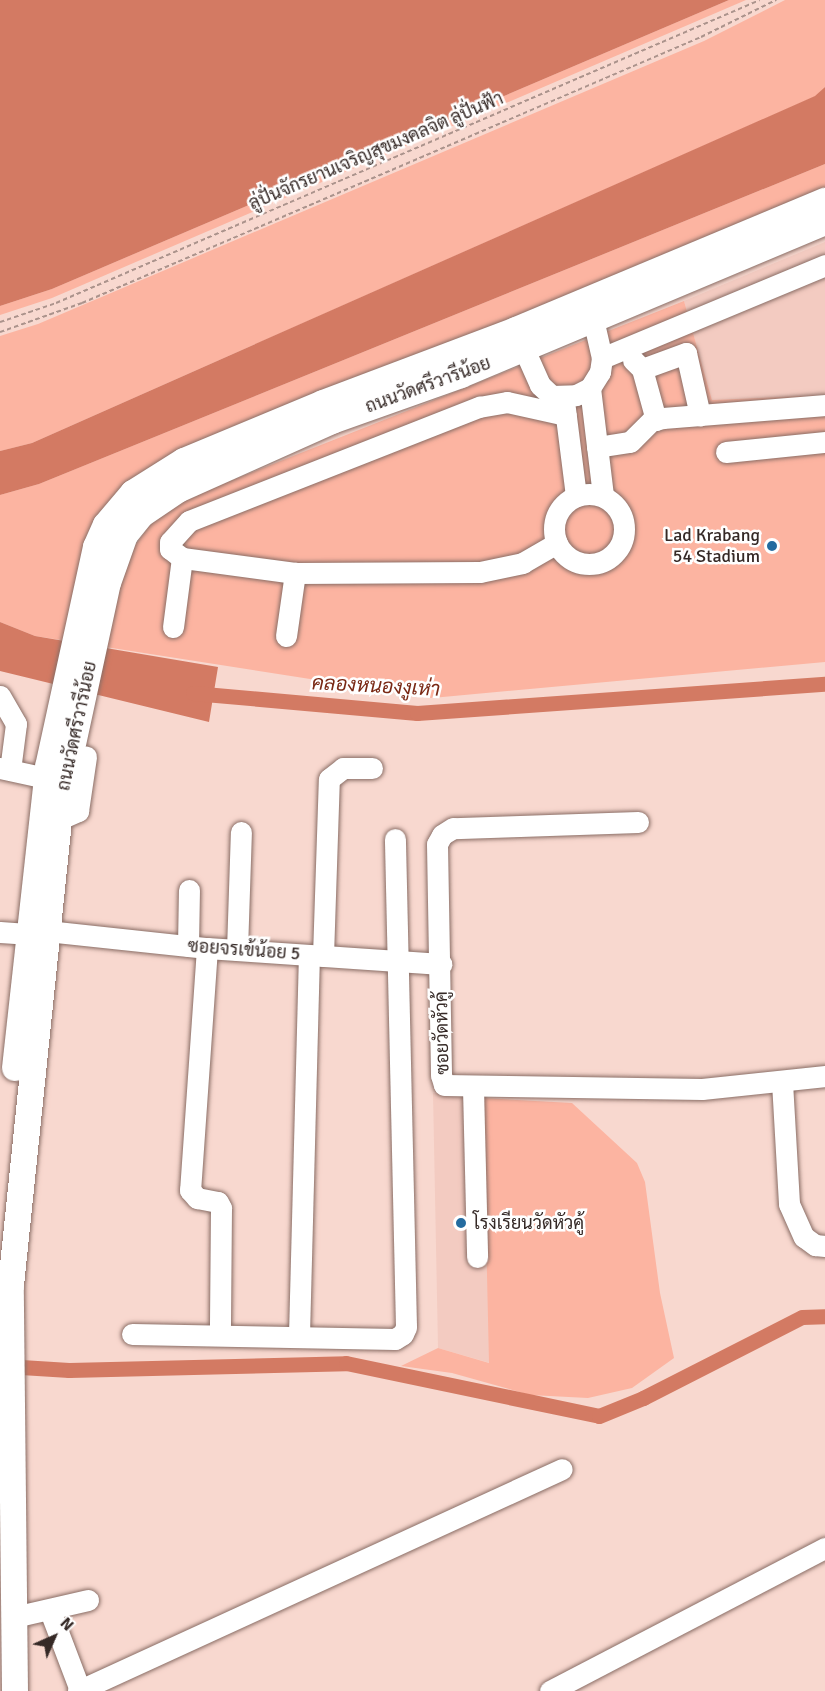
<!DOCTYPE html>
<meta charset="utf-8">
<style>
body{margin:0}
#map{position:relative;width:825px;height:1691px;overflow:hidden;background:#f8d8cf;font-family:Signika,Sarabun,sans-serif}
div>[style]{position:absolute}
.built>*{inset:0;background:#f3cbc1}
.green>*{inset:0;background:#fcb4a1}
.water>*{inset:0;background:#d37a63}
.canal>*{height:15px;margin:-7.5px;padding:0 7.5px;transform-origin:7.5px;border-radius:7.5px;background:#d37a63}
.path>*{height:2px;margin-top:-1px;transform-origin:0;background:repeating-linear-gradient(90deg,#ab938c 0 4.5px,transparent 0 7.5px)}
.roads{filter:drop-shadow(0 0 2px #896d65) drop-shadow(0 0 2px #896d65)}
.minor>*{height:21px;margin:-10.5px;padding:0 10.5px;transform-origin:10.5px;border-radius:10.5px;background:#fff}
.minor>.ring{margin:-10.5px;padding:0;box-sizing:content-box;background:none;border:21px solid #fff;border-radius:50%}
.major>*{height:26px;margin:-13px;padding:0 13px;transform-origin:13px;border-radius:13px;background:#fff}
.dots>*{width:16px;height:16px;translate:-50% -50%;box-sizing:border-box;border:3px solid #fff;border-radius:50%}
span{translate:-50% -50%;white-space:nowrap;text-align:center;line-height:1.15;-webkit-text-stroke:5px #fff;paint-order:stroke}
.street-label{font-size:18px;color:#352926}
.poi-label{font-size:18px;color:#352926}
.right{translate:-100% -50%;text-align:right}
.left{translate:0 -50%;text-align:left}
.water-label{font-size:20px;color:#7a2915;font-style:italic}
.north{position:absolute;left:24px;top:1607px;width:60px;height:60px;-webkit-text-stroke:4px #fff;paint-order:stroke;rotate:45deg;font-size:16px;font-weight:700;line-height:24px;text-align:center;color:#352926}
.north::after{content:'';display:block;margin:auto;width:21px;height:27px;background:#352926;clip-path:polygon(50% 0,100% 100%,50% 72%,0 100%)}
</style>
<div id="map">
<div class="built">
<i style="clip-path:polygon(825px 242px,825px 395px,712px 400px,684px 301px)"></i>
<i style="clip-path:polygon(433px 1093px,483px 1098px,490px 1363px,438px 1348px)"></i>
</div>
<div class="green">
<i style="clip-path:polygon(729px 0,746px 0,52px 298px,0 315px,0 306px,52px 289px)"></i>
<i style="clip-path:polygon(785px 0,825px 0,825px 87px,816px 96px,32px 443px,0 451px,0 336px,38px 324px,704px 41px)"></i>
<i style="clip-path:polygon(825px 164px,825px 199px,129px 484px,129px 554px,162px 508px,684px 301px,712px 400px,825px 395px,825px 662px,432px 698px,35px 636px,0 622px,0 495px,39px 484px)"></i>
<i style="clip-path:polygon(483px 1098px,572px 1103px,637px 1163px,645px 1182px,660px 1293px,674px 1358px,632px 1388px,588px 1398px,530px 1395px,452px 1373px,401px 1366px,438px 1348px,489px 1363px)"></i>
</div>
<div class="water">
<i style="clip-path:polygon(0 0,729px 0,52px 289px,0 306px)"></i>
<i style="clip-path:polygon(825px 87px,825px 164px,39px 484px,0 495px,0 451px,32px 443px,815px 96px)"></i>
<i style="clip-path:polygon(0 622px,35px 636px,218px 667px,209px 722px,0 671px)"></i>
</div>
<div class="canal">
<i style="left:193px;top:693px;width:225px;rotate:5.1deg"></i>
<i style="left:417px;top:713px;width:409px;rotate:-4.1deg"></i>
<i style="left:5px;top:1366px;width:64px;rotate:3.6deg"></i>
<i style="left:69px;top:1370px;width:277px;rotate:-1.4deg"></i>
<i style="left:346px;top:1363px;width:258px;rotate:11.8deg"></i>
<i style="left:599px;top:1416px;width:48px;rotate:-22.2deg"></i>
<i style="left:643px;top:1398px;width:178px;rotate:-27deg"></i>
<i style="left:802px;top:1317px;width:23px;rotate:-2deg"></i>
</div>
<div class="path">
<i style="left:0;top:322px;width:59px;rotate:-18.7deg"></i>
<i style="left:56px;top:303px;width:766px;rotate:-23.29deg"></i>
<i style="left:0;top:332px;width:87px;rotate:-19.5deg"></i>
<i style="left:82px;top:303px;width:674px;rotate:-23.25deg"></i>
<i style="left:701px;top:37px;width:84px;rotate:-26.3deg"></i>
</div>
<div class="roads">
<div class="minor">
<i style="left:524px;top:349px;width:39px;rotate:66deg"></i>
<i style="left:540px;top:385px;width:16px;rotate:43deg"></i>
<i style="left:552px;top:396px;width:24px;rotate:-2deg"></i>
<i style="left:576px;top:395px;width:16px;rotate:-27deg"></i>
<i style="left:590px;top:388px;width:19px;rotate:-58deg"></i>
<i style="left:600px;top:372px;width:14px;rotate:-82deg"></i>
<i style="left:602px;top:358px;width:39px;rotate:-103deg"></i>
<i style="left:602px;top:358px;width:242px;rotate:-22.6deg"></i>
<i style="left:633px;top:360px;width:13px;rotate:45deg"></i>
<i style="left:642px;top:369px;width:53px;rotate:74.6deg"></i>
<i style="left:642px;top:369px;width:47px;rotate:-20deg"></i>
<i style="left:686px;top:353px;width:64px;rotate:77.3deg"></i>
<i style="left:590px;top:388px;width:109px;rotate:83.1deg"></i>
<i style="left:564px;top:401px;width:96px;rotate:82.8deg"></i>
<i style="left:597px;top:447px;width:33px;rotate:-9deg"></i>
<i style="left:630px;top:442px;width:31px;rotate:-45deg"></i>
<i style="left:652px;top:420px;width:11px;rotate:-10deg"></i>
<i style="left:663px;top:418px;width:163px;rotate:-4.6deg"></i>
<i style="left:726px;top:452px;width:100px;rotate:-5.8deg"></i>
<i class="ring" style="left:554px;top:494px;width:49px;height:49px"></i>
<i style="left:557px;top:543px;width:39px;rotate:150deg"></i>
<i style="left:523px;top:563px;width:44px;rotate:168.2deg"></i>
<i style="left:480px;top:572px;width:185px;rotate:179.7deg"></i>
<i style="left:295px;top:573px;width:114px;rotate:-172.4deg"></i>
<i style="left:182px;top:558px;width:15px;rotate:-143deg"></i>
<i style="left:170px;top:549px;width:7px;rotate:-90deg"></i>
<i style="left:170px;top:542px;width:28px;rotate:-48deg"></i>
<i style="left:189px;top:521px;width:312px;rotate:-21.5deg"></i>
<i style="left:479px;top:407px;width:28px;rotate:-10deg"></i>
<i style="left:507px;top:402px;width:60px;rotate:12.4deg"></i>
<i style="left:173px;top:627px;width:70px;rotate:-82.6deg"></i>
<i style="left:286px;top:636px;width:64px;rotate:-81.9deg"></i>
<i style="left:0;top:696px;width:32px;rotate:60deg"></i>
<i style="left:16px;top:724px;width:46px;rotate:97.4deg"></i>
<i style="left:0;top:768px;width:47px;rotate:12.3deg"></i>
<i style="left:60px;top:819px;width:20px;rotate:-24deg"></i>
<i style="left:78px;top:811px;width:55px;rotate:-81.6deg"></i>
<i style="left:638px;top:822px;width:185px;rotate:178.1deg"></i>
<i style="left:453px;top:828px;width:13px;rotate:148deg"></i>
<i style="left:442px;top:835px;width:10px;rotate:119deg"></i>
<i style="left:437px;top:844px;width:231px;rotate:89deg"></i>
<i style="left:441px;top:1075px;width:10px;rotate:73deg"></i>
<i style="left:444px;top:1085px;width:258px;rotate:0.9deg"></i>
<i style="left:702px;top:1089px;width:124px;rotate:-6deg"></i>
<i style="left:47px;top:931px;width:161px;rotate:6.1deg"></i>
<i style="left:207px;top:948px;width:235px;rotate:3.9deg"></i>
<i style="left:0;top:932px;width:27px;rotate:4deg"></i>
<i style="left:188px;top:946px;width:56px;rotate:-89deg"></i>
<i style="left:207px;top:948px;width:243px;rotate:94deg"></i>
<i style="left:190px;top:1190px;width:11px;rotate:49deg"></i>
<i style="left:197px;top:1198px;width:21px;rotate:11deg"></i>
<i style="left:218px;top:1202px;width:7px;rotate:63deg"></i>
<i style="left:221px;top:1208px;width:127px;rotate:90.5deg"></i>
<i style="left:237px;top:950px;width:118px;rotate:-88.1deg"></i>
<i style="left:323px;top:956px;width:177px;rotate:-88.1deg"></i>
<i style="left:329px;top:779px;width:18px;rotate:-38deg"></i>
<i style="left:343px;top:768px;width:29px"></i>
<i style="left:782px;top:1082px;width:122px;rotate:86.7deg"></i>
<i style="left:789px;top:1204px;width:36px;rotate:66deg"></i>
<i style="left:804px;top:1237px;width:14px;rotate:36deg"></i>
<i style="left:815px;top:1245px;width:10px;rotate:6deg"></i>
<i style="left:473px;top:1088px;width:169px;rotate:88.6deg"></i>
<i style="left:132px;top:1334px;width:263px;rotate:1.1deg"></i>
<i style="left:395px;top:1339px;width:9px;rotate:-32deg"></i>
<i style="left:403px;top:1334px;width:8px;rotate:-67deg"></i>
<i style="left:406px;top:1327px;width:488px;rotate:-91.3deg"></i>
<i style="left:299px;top:1335px;width:380px;rotate:-88.5deg"></i>
<i style="left:50px;top:1611px;width:85px;rotate:69.2deg"></i>
<i style="left:14px;top:1617px;width:76px;rotate:-12.9deg"></i>
<i style="left:78px;top:1691px;width:532px;rotate:-24.64deg"></i>
<i style="left:550px;top:1691px;width:310px;rotate:-27.5deg"></i>
</div>
<div class="major">
<i style="left:15px;top:1068px;width:303px;rotate:-83.7deg"></i>
<i style="left:48px;top:767px;width:225px;rotate:-77.7deg"></i>
<i style="left:96px;top:547px;width:24px;rotate:-66deg"></i>
<i style="left:106px;top:525px;width:42px;rotate:-49.8deg"></i>
<i style="left:133px;top:493px;width:60px;rotate:-32.1deg"></i>
<i style="left:184px;top:461px;width:151px;rotate:-22.6deg"></i>
<i style="left:323px;top:403px;width:206px;rotate:-20.7deg"></i>
<i style="left:516px;top:330px;width:335px;rotate:-22.7deg"></i>
<i style="left:15px;top:1691px;width:406px;rotate:-90.6deg"></i>
<i style="left:11px;top:1285px;width:493px;rotate:-84.1deg"></i>
<i style="left:62px;top:795px;width:217px;rotate:-77.8deg"></i>
<i style="left:108px;top:583px;width:51px;rotate:-70.5deg"></i>
<i style="left:125px;top:535px;width:26px;rotate:-51deg"></i>
<i style="left:141px;top:515px;width:45px;rotate:-34deg"></i>
<i style="left:178px;top:490px;width:169px;rotate:-24.1deg"></i>
<i style="left:332px;top:421px;width:137px;rotate:-19.6deg"></i>
<i style="left:461px;top:375px;width:395px;rotate:-22.8deg"></i>
</div>
</div>
<div class="dots">
<i style="left:772px;top:546px;background:#246b9f"></i>
<i style="left:461px;top:1223px;background:#246b9f"></i>
</div>
<div class="street-label">
<span style="left:376px;top:151px;rotate:-23deg">ลู่ปั่นจักรยานเจริญสุขมงคลจิต ลู่ปั่นฟ้า</span>
<span style="left:428px;top:385px;rotate:-20deg">ถนนวัดศรีวารีน้อย</span>
<span style="left:77px;top:726px;rotate:-78deg">ถนนวัดศรีวารีน้อย</span>
<span style="left:244px;top:950px;rotate:4deg">ซอยจรเข้น้อย 5</span>
<span style="left:442px;top:1033px;rotate:-91deg">ซอยวัดหัวคู้</span>
</div>
<div class="poi-label">
<span class="right" style="left:760px;top:546px">Lad Krabang<br>54 Stadium</span>
<span class="left" style="left:473px;top:1223px">โรงเรียนวัดหัวคู้</span>
</div>
<div class="water-label">
<span style="left:376px;top:686px;rotate:3deg">คลองหนองงูเห่า</span>
</div>
<div class="north">N</div>
</div>
